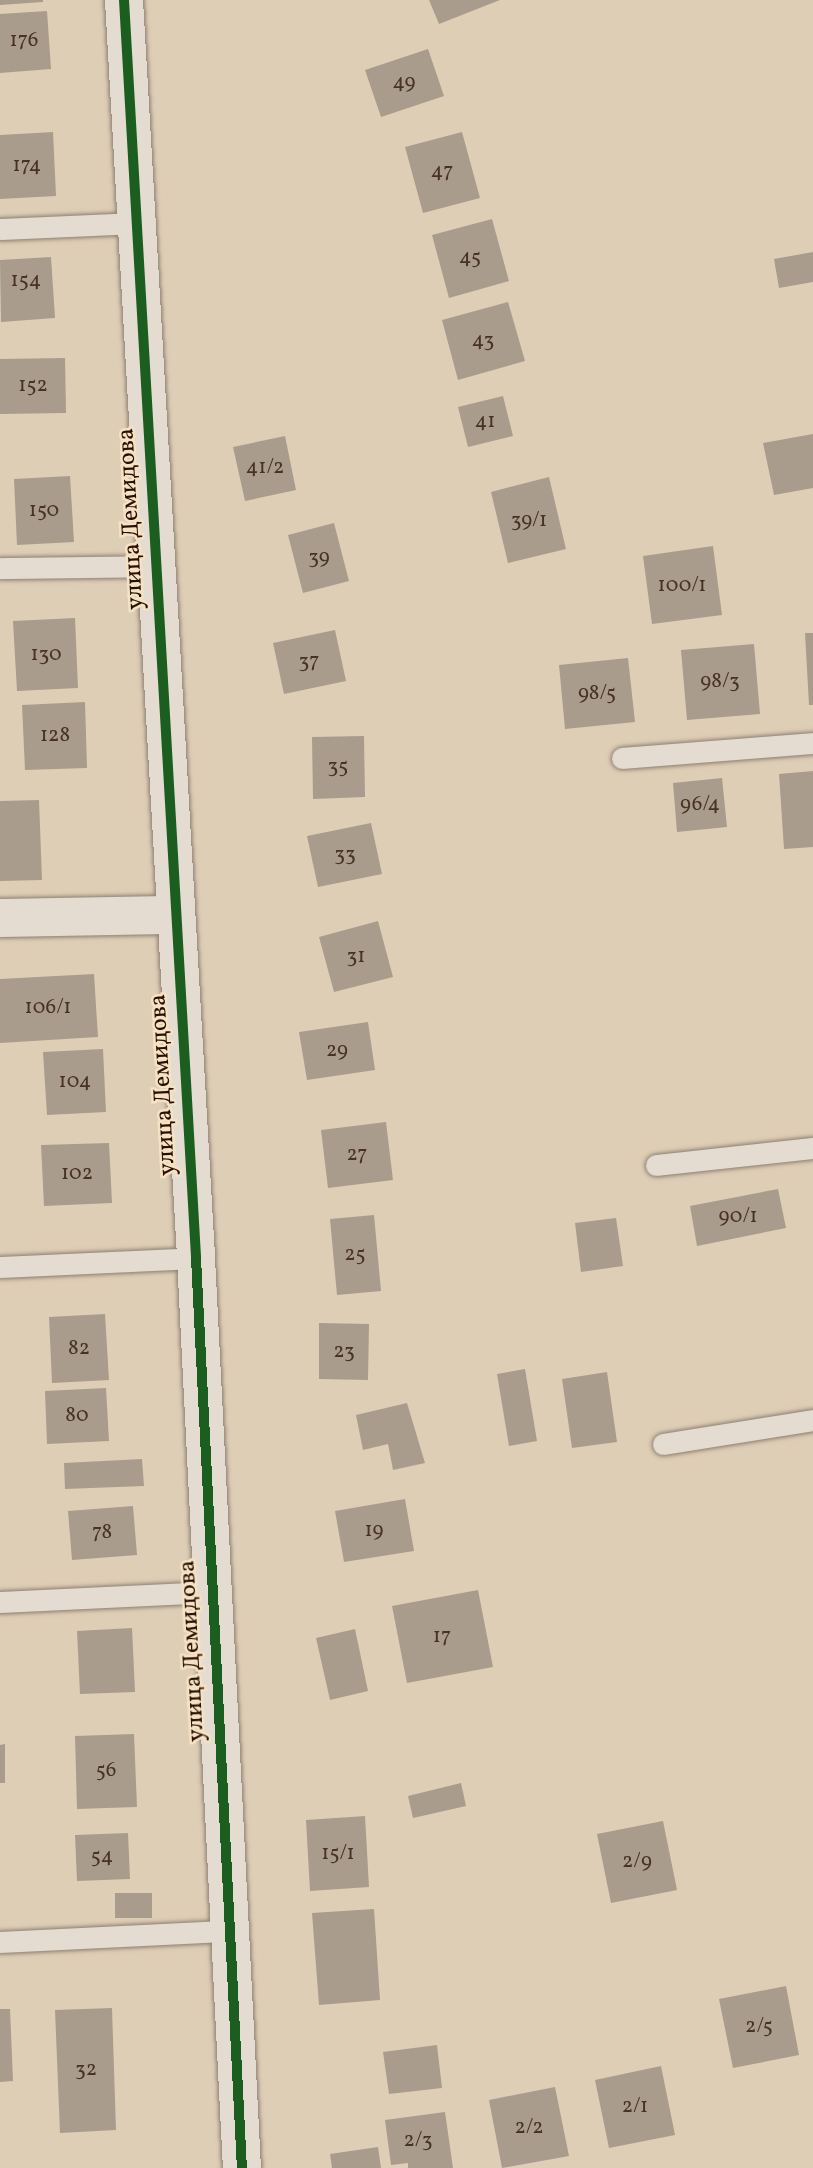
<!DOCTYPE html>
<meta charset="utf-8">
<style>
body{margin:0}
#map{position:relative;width:813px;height:2168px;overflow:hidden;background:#dfceb6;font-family:Vollkorn,serif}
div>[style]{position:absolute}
.building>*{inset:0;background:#a99c8c}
.roads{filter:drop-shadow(0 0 2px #8d8072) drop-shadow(0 0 2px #8d8072)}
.service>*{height:21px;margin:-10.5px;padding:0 10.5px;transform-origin:10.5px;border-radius:10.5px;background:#e4dcd0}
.minor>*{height:38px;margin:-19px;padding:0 19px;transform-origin:19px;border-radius:19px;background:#e4dcd0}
.tertiary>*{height:38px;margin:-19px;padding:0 19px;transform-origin:19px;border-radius:19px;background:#e4dcd0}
.cycleway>*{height:10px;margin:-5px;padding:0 5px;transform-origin:5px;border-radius:5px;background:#1b5e20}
span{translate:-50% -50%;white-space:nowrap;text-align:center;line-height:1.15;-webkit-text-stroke:5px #f5e2c4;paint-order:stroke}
.number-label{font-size:21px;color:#483224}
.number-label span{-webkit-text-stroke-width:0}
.street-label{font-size:24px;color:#280f01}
</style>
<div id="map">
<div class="building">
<i style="clip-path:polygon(0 0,43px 0,43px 2px,0 5px)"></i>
<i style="clip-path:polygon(429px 0,500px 0,439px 24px)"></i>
<i style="clip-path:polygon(47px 11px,51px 69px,0 73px,0 14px)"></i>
<i style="clip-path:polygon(428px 49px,444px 96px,381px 117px,365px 70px)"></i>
<i style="clip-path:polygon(53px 132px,56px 196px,0 199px,0 135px)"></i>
<i style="clip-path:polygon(462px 132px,480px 198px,423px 213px,405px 147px)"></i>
<i style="clip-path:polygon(492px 219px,509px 281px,449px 298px,432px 235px)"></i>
<i style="clip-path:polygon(813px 252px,813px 282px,779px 288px,774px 259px)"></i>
<i style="clip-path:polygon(51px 257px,55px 318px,1px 322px,0 260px)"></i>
<i style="clip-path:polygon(508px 302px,525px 361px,458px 380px,442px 320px)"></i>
<i style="clip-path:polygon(65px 358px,66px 413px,0 414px,0 359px)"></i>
<i style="clip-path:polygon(503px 396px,513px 436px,468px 447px,458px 407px)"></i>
<i style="clip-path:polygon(813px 434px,813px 488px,774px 495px,763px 443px)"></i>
<i style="clip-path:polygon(285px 436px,296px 490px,245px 501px,233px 447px)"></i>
<i style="clip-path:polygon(70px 476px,74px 542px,17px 545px,14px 479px)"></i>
<i style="clip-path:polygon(549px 477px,566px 549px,508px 563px,491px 492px)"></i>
<i style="clip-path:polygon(334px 523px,349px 581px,303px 593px,288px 535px)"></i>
<i style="clip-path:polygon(713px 546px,722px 615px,652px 624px,643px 556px)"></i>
<i style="clip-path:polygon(75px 618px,78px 688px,17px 691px,13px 621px)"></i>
<i style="clip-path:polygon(335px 630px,346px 681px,284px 694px,273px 643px)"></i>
<i style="clip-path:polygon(805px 633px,813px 633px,813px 705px,809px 705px)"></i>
<i style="clip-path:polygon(754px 644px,760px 714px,687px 720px,681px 650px)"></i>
<i style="clip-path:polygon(628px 658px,635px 722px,565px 729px,559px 665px)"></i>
<i style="clip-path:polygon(85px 702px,87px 768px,25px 770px,22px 705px)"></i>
<i style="clip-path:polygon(364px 736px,365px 797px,313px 799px,312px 737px)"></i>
<i style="clip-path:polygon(813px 771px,813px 847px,784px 849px,779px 774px)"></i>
<i style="clip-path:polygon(722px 778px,727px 827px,677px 832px,673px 783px)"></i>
<i style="clip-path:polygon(39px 800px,42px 880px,0 881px,0 801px)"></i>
<i style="clip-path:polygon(371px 823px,382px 874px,318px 887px,307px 836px)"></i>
<i style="clip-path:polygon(378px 921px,393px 977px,334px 992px,319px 937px)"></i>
<i style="clip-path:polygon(94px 974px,98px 1037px,0 1043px,0 979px)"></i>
<i style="clip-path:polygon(368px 1022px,375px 1070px,307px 1080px,299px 1032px)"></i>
<i style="clip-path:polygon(103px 1049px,106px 1112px,47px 1115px,43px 1052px)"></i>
<i style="clip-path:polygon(386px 1122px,393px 1180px,328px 1188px,321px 1130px)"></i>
<i style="clip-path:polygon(109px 1143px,112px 1203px,44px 1206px,41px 1145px)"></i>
<i style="clip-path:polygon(778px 1189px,786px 1228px,697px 1246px,690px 1206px)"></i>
<i style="clip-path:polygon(374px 1215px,381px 1291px,337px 1295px,330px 1219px)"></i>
<i style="clip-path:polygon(616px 1218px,623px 1266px,581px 1272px,575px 1223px)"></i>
<i style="clip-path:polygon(105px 1314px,109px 1380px,52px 1383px,49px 1317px)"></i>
<i style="clip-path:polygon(319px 1323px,369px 1324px,368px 1380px,319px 1379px)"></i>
<i style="clip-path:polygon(525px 1369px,537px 1441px,509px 1446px,497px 1374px)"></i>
<i style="clip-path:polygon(607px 1372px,617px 1442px,572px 1448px,562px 1379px)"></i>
<i style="clip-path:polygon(106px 1388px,109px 1441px,47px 1444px,45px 1391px)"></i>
<i style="clip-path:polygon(407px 1403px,425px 1463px,393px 1470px,388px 1444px,363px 1450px,356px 1415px)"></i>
<i style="clip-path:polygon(142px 1459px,144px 1486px,65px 1489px,64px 1463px)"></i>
<i style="clip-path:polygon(405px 1499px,414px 1551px,344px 1562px,335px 1511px)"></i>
<i style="clip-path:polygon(133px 1506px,137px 1555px,72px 1560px,68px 1511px)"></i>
<i style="clip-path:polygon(478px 1590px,493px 1667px,407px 1683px,392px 1606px)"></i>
<i style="clip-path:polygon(132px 1628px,135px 1692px,80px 1694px,77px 1631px)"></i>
<i style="clip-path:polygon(355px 1629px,368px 1691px,330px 1700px,316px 1638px)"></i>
<i style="clip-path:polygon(134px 1734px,137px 1807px,77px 1809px,75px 1736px)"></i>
<i style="clip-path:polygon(5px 1744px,5px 1783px,0 1783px,0 1745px)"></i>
<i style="clip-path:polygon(461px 1783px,466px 1806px,413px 1818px,408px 1796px)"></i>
<i style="clip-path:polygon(365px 1816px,369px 1887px,310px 1891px,306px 1820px)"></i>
<i style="clip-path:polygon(663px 1821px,677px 1890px,611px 1903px,597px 1834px)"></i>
<i style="clip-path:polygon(128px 1833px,130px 1879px,77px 1881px,75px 1835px)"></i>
<i style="clip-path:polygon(115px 1893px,152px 1893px,152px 1918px,115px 1918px)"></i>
<i style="clip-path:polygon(374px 1909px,380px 2000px,319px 2005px,312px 1913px)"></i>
<i style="clip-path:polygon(786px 1986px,799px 2055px,733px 2068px,719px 1999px)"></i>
<i style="clip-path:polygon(112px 2008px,116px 2130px,60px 2133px,55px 2010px)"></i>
<i style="clip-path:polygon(0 2009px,10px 2009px,13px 2081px,0 2082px)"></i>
<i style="clip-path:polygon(437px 2045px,442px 2088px,389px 2094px,383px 2052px)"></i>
<i style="clip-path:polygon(661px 2066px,675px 2135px,609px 2148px,595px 2080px)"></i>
<i style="clip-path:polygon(555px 2087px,569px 2156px,502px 2168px,489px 2100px)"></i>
<i style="clip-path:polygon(445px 2112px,453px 2168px,408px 2168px,408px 2163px,391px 2165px,385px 2120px)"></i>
<i style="clip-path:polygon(378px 2147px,381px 2168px,332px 2168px,330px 2154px)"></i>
</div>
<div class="roads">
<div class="service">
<i style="left:0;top:229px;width:138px;rotate:-2.5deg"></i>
<i style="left:0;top:568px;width:156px;rotate:-0.7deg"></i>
<i style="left:622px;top:758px;width:192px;rotate:-4.5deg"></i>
<i style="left:656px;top:1165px;width:158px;rotate:-6.2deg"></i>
<i style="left:0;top:1267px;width:196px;rotate:-2.6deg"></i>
<i style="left:663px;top:1444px;width:152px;rotate:-9.1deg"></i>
<i style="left:0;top:1602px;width:211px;rotate:-2.7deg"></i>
<i style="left:0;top:1942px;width:229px;rotate:-2.8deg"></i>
</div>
<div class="minor">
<i style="left:0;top:918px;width:176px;rotate:-1deg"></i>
</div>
<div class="tertiary">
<i style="left:124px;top:0;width:1260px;rotate:86.72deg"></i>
<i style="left:196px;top:1258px;width:911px;rotate:87.11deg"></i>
</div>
</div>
<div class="cycleway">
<i style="left:124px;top:0;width:1260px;rotate:86.72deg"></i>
<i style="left:196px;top:1258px;width:911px;rotate:87.11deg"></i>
</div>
<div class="number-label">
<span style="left:24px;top:41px">176</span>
<span style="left:404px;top:83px">49</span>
<span style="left:27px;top:166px">174</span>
<span style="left:442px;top:172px">47</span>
<span style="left:470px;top:258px">45</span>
<span style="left:26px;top:281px">154</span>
<span style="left:483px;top:341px">43</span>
<span style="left:33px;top:386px">152</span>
<span style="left:485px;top:422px">41</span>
<span style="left:265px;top:468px">41/2</span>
<span style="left:44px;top:511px">150</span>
<span style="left:529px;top:521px">39/1</span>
<span style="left:319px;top:558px">39</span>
<span style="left:682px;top:586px">100/1</span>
<span style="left:46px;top:655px">130</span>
<span style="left:309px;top:662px">37</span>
<span style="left:720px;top:682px">98/3</span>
<span style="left:597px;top:694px">98/5</span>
<span style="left:55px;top:736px">128</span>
<span style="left:338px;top:767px">35</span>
<span style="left:700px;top:805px">96/4</span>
<span style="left:345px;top:855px">33</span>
<span style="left:356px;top:957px">31</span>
<span style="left:48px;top:1008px">106/1</span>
<span style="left:337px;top:1051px">29</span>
<span style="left:75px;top:1082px">104</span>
<span style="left:357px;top:1155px">27</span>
<span style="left:77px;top:1174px">102</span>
<span style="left:738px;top:1217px">90/1</span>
<span style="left:355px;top:1255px">25</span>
<span style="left:79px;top:1349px">82</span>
<span style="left:344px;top:1352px">23</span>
<span style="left:77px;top:1416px">80</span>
<span style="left:374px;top:1531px">19</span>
<span style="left:102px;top:1533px">78</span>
<span style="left:442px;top:1637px">17</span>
<span style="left:106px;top:1771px">56</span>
<span style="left:338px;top:1854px">15/1</span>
<span style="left:102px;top:1857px">54</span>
<span style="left:637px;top:1862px">2/9</span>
<span style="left:759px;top:2027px">2/5</span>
<span style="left:86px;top:2070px">32</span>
<span style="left:635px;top:2107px">2/1</span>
<span style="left:529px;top:2128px">2/2</span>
<span style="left:418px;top:2141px">2/3</span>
</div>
<div class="street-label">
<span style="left:132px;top:519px;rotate:-93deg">улица Демидова</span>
<span style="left:164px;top:1085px;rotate:-93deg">улица Демидова</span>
<span style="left:193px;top:1651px;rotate:-93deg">улица Демидова</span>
</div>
</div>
